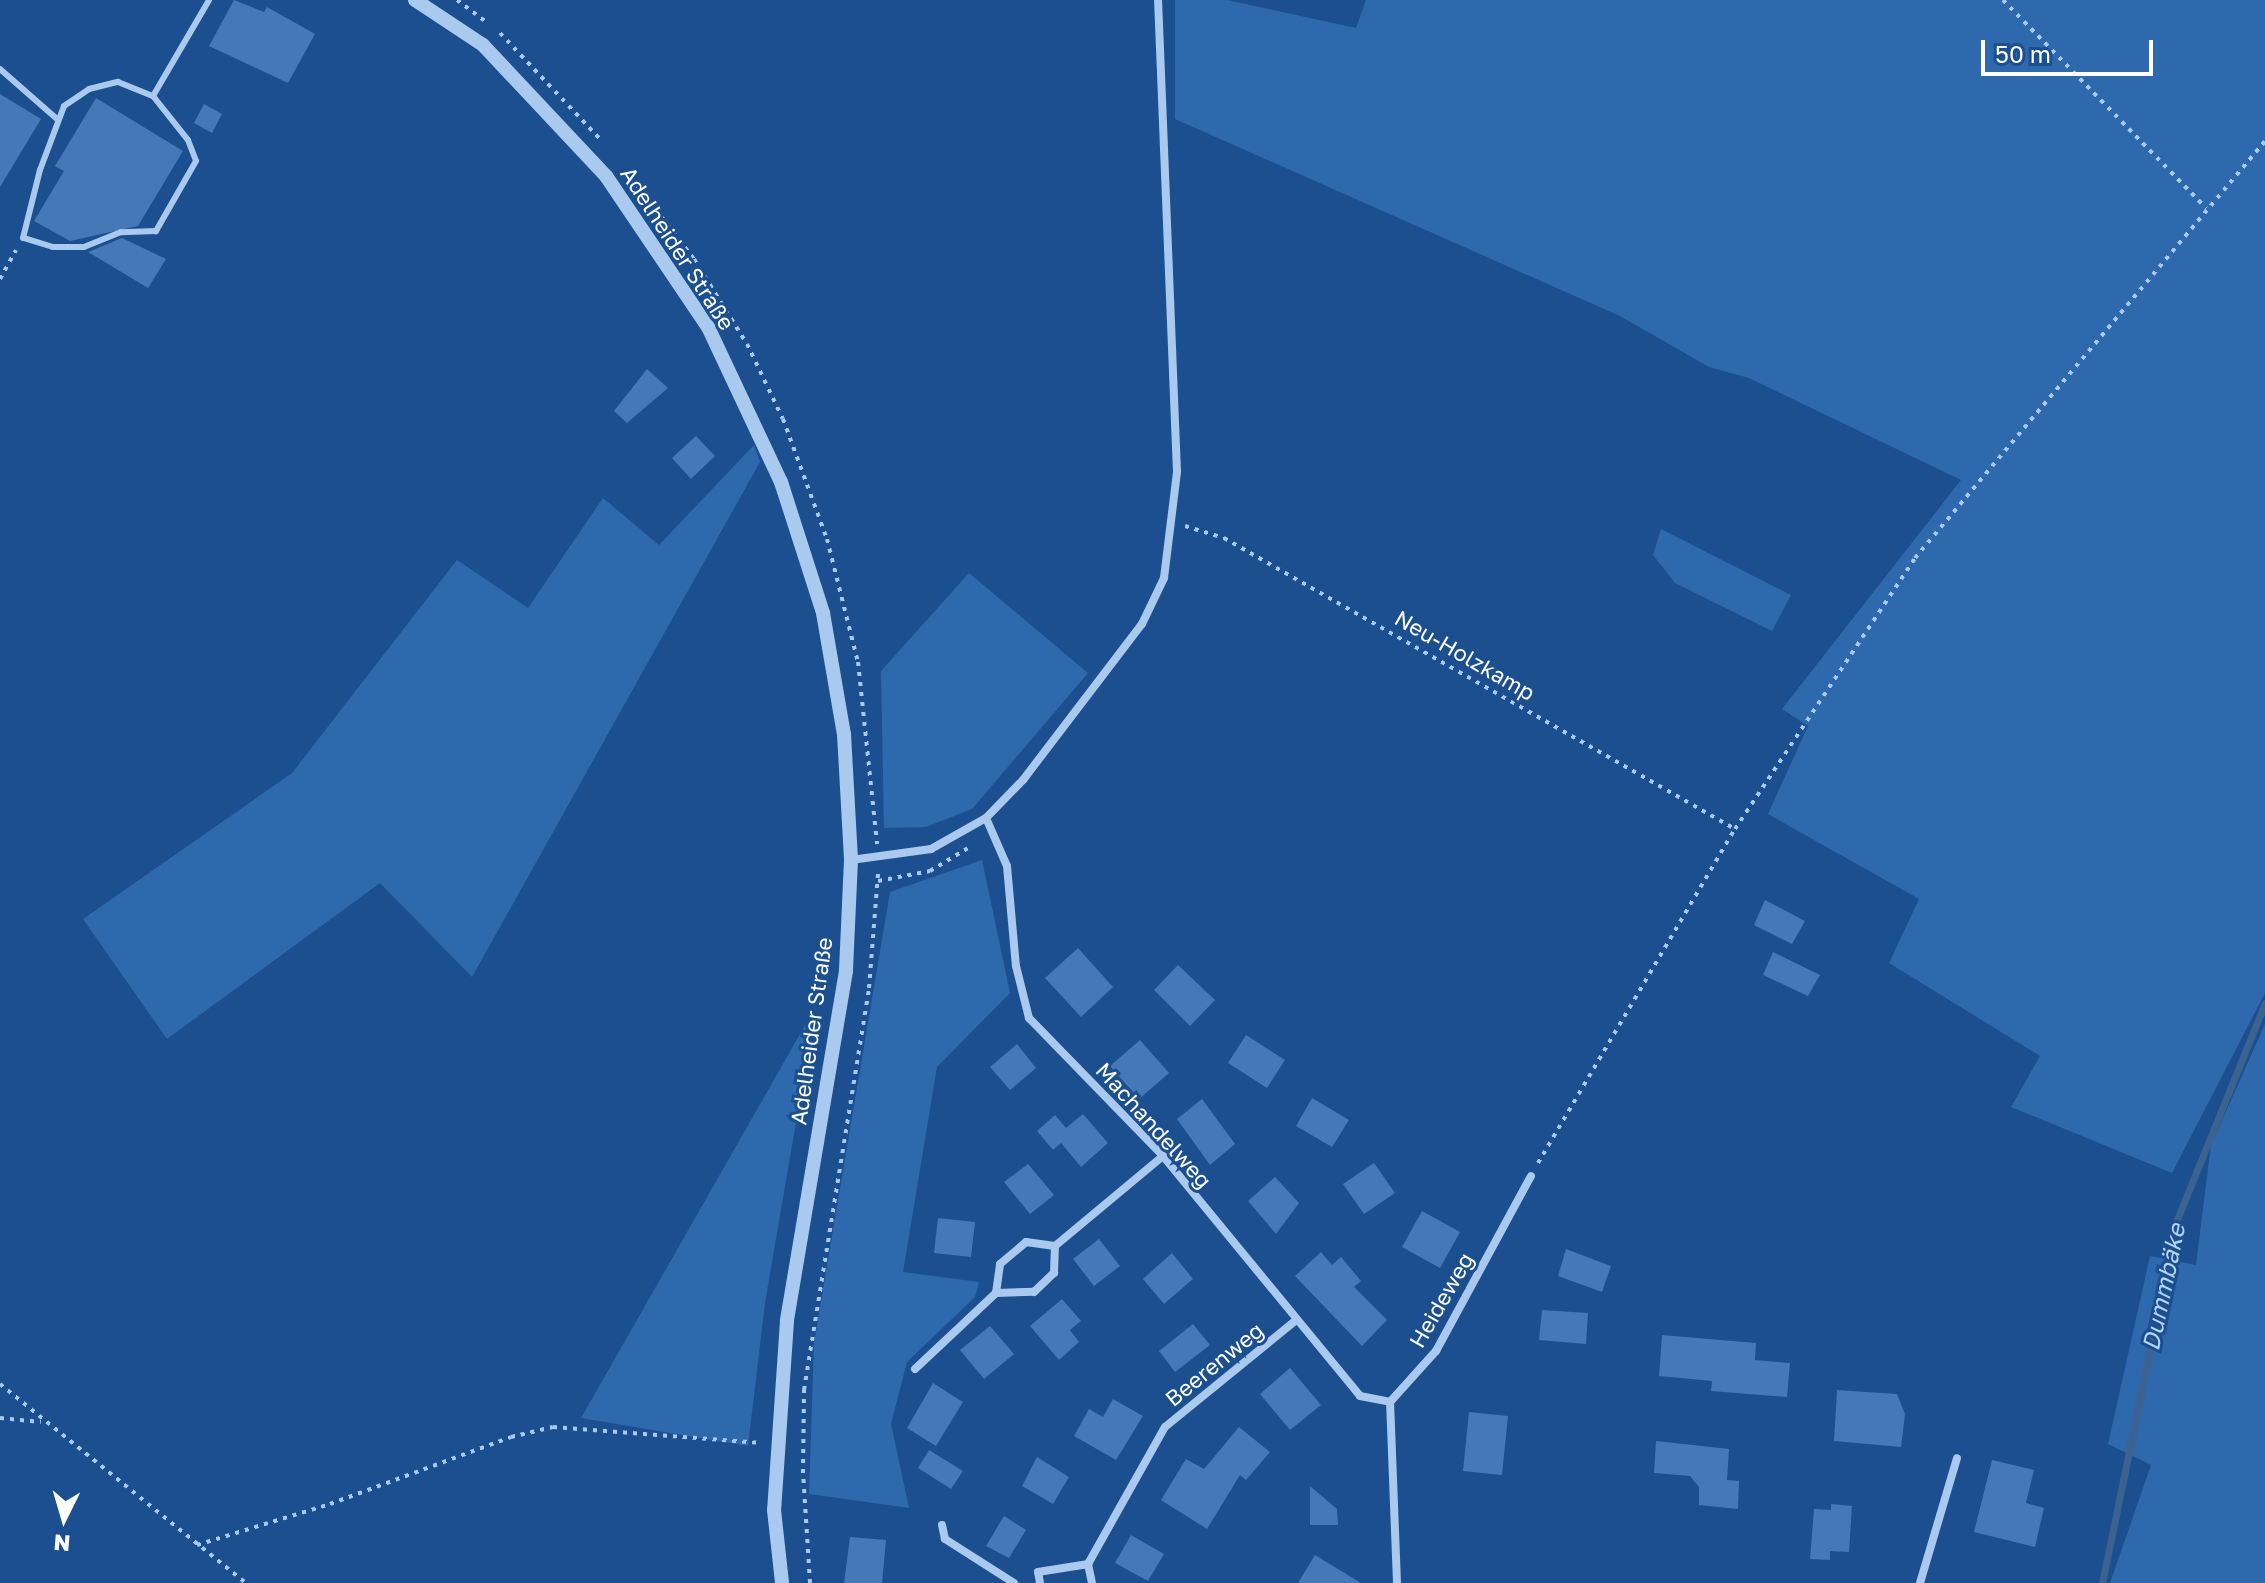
<!DOCTYPE html>
<meta charset="utf-8">
<style>
body{margin:0}
#map{position:relative;width:2265px;height:1583px;overflow:hidden;background:#1b4f8f;font-family:"Golos Text",sans-serif}
div>[style]{position:absolute}
.green>*{inset:0;background:#2e69ad}
.stream>*{height:7px;margin:-3.5px;padding:0 3.5px;transform-origin:3.5px;border-radius:3.5px;background:#3c6290}
.building>*{inset:0;background:#4478b7}
.path>*{height:4px;margin-top:-2px;transform-origin:0;background:repeating-linear-gradient(90deg,#a9c9ee 0 4px,transparent 0 10px)}
.service>*{height:6px;margin:-3px;padding:0 3px;transform-origin:3px;border-radius:3px;background:#a9c9ee}
.minor>*{height:8px;margin:-4px;padding:0 4px;transform-origin:4px;border-radius:4px;background:#a9c9ee}
.tertiary>*{height:14px;margin:-7px;padding:0 7px;transform-origin:7px;border-radius:7px;background:#a9c9ee}
span{translate:-50% -50%;white-space:nowrap;text-align:center;line-height:1.15;-webkit-text-stroke:6px #1b4f8f;paint-order:stroke}
.street-label{font-size:22px;color:#fff}
.water-label{font-size:24px;color:#b5d3f5;font-style:italic}
.north{position:absolute;left:24px;top:1479px;width:80px;height:80px;-webkit-text-stroke:6px #1b4f8f;paint-order:stroke;rotate:185deg;font-size:22px;font-weight:700;line-height:32px;text-align:center;color:#fff}
.north::after{content:'';display:block;margin:auto;width:28px;height:36px;background:#fff;clip-path:polygon(50% 0,100% 100%,50% 72%,0 100%)}
.scale{position:absolute;left:1981px;top:40px;width:172px;height:36px;box-sizing:border-box;border:4px solid #fff;border-top:0;padding-left:10px;font-size:24px;line-height:28px;white-space:nowrap;color:#fff;-webkit-text-stroke:6px #1b4f8f;paint-order:stroke}
</style>
<div id="map">
<div class="green">
<i style="clip-path:polygon(1175px 0,1227px 0,1356px 28px,1366px 0,2265px 0,2265px 993px,2172px 1173px,2011px 1107px,2040px 1056px,1889px 963px,1919px 899px,1768px 814px,1808px 726px,1782px 709px,1961px 480px,1749px 378px,1709px 367px,1620px 316px,1175px 119px)"></i>
<i style="clip-path:polygon(754px 445px,760px 462px,472px 977px,380px 883px,167px 1039px,83px 919px,292px 773px,457px 560px,528px 608px,603px 498px,659px 545px)"></i>
<i style="clip-path:polygon(1661px 529px,1791px 595px,1772px 631px,1675px 583px,1653px 555px)"></i>
<i style="clip-path:polygon(969px 573px,1088px 673px,972px 809px,926px 827px,884px 828px,881px 671px)"></i>
<i style="clip-path:polygon(982px 860px,1010px 993px,937px 1067px,903px 1272px,979px 1282px,975px 1297px,907px 1362px,891px 1424px,909px 1508px,809px 1494px,814px 1343px,890px 892px)"></i>
<i style="clip-path:polygon(816px 1006px,765px 1303px,748px 1446px,581px 1418px)"></i>
<i style="clip-path:polygon(2265px 1024px,2265px 1583px,2110px 1583px,2151px 1465px,2108px 1444px,2150px 1256px,2196px 1265px,2211px 1145px)"></i>
</div>
<div class="stream">
<i style="left:2102px;top:1583px;width:369px;rotate:-78.4deg"></i>
<i style="left:2176px;top:1222px;width:236px;rotate:-67.9deg"></i>
</div>
<div class="building">
<i style="clip-path:polygon(234px 0,264px 12px,267px 7px,315px 34px,288px 83px,209px 46px)"></i>
<i style="clip-path:polygon(0 94px,41px 119px,0 187px)"></i>
<i style="clip-path:polygon(96px 98px,183px 151px,138px 226px,70px 241px,34px 221px,64px 171px,55px 166px)"></i>
<i style="clip-path:polygon(204px 104px,222px 114px,212px 133px,194px 123px)"></i>
<i style="clip-path:polygon(122px 238px,166px 259px,148px 288px,88px 252px)"></i>
<i style="clip-path:polygon(647px 369px,668px 388px,627px 423px,614px 411px)"></i>
<i style="clip-path:polygon(696px 436px,715px 456px,691px 479px,672px 458px)"></i>
<i style="clip-path:polygon(1765px 900px,1805px 921px,1792px 944px,1754px 925px)"></i>
<i style="clip-path:polygon(1078px 948px,1113px 987px,1081px 1017px,1045px 978px)"></i>
<i style="clip-path:polygon(1773px 952px,1820px 975px,1808px 996px,1763px 975px)"></i>
<i style="clip-path:polygon(1178px 965px,1215px 1000px,1190px 1026px,1154px 990px)"></i>
<i style="clip-path:polygon(1246px 1035px,1285px 1060px,1267px 1088px,1228px 1063px)"></i>
<i style="clip-path:polygon(1140px 1040px,1169px 1073px,1139px 1099px,1110px 1066px)"></i>
<i style="clip-path:polygon(1017px 1044px,1036px 1068px,1010px 1090px,990px 1067px)"></i>
<i style="clip-path:polygon(1312px 1098px,1349px 1120px,1332px 1147px,1296px 1126px)"></i>
<i style="clip-path:polygon(1202px 1099px,1235px 1144px,1210px 1165px,1177px 1119px)"></i>
<i style="clip-path:polygon(1083px 1114px,1108px 1143px,1081px 1167px,1061px 1143px,1053px 1150px,1037px 1131px,1055px 1115px,1066px 1128px)"></i>
<i style="clip-path:polygon(1374px 1163px,1395px 1193px,1364px 1214px,1343px 1184px)"></i>
<i style="clip-path:polygon(1028px 1164px,1054px 1195px,1030px 1214px,1004px 1182px)"></i>
<i style="clip-path:polygon(1275px 1177px,1299px 1203px,1276px 1234px,1248px 1201px)"></i>
<i style="clip-path:polygon(1422px 1211px,1460px 1232px,1440px 1268px,1402px 1247px)"></i>
<i style="clip-path:polygon(938px 1218px,975px 1222px,971px 1257px,934px 1253px)"></i>
<i style="clip-path:polygon(1099px 1239px,1120px 1266px,1094px 1286px,1073px 1259px)"></i>
<i style="clip-path:polygon(1566px 1249px,1611px 1266px,1602px 1292px,1558px 1276px)"></i>
<i style="clip-path:polygon(1321px 1252px,1332px 1265px,1341px 1257px,1361px 1281px,1354px 1287px,1387px 1320px,1362px 1346px,1295px 1276px)"></i>
<i style="clip-path:polygon(1172px 1253px,1193px 1279px,1164px 1304px,1143px 1279px)"></i>
<i style="clip-path:polygon(1062px 1299px,1081px 1321px,1070px 1330px,1079px 1342px,1059px 1360px,1030px 1326px)"></i>
<i style="clip-path:polygon(1542px 1310px,1588px 1313px,1586px 1344px,1539px 1340px)"></i>
<i style="clip-path:polygon(1193px 1324px,1210px 1345px,1175px 1372px,1159px 1351px)"></i>
<i style="clip-path:polygon(990px 1326px,1014px 1354px,984px 1379px,960px 1350px)"></i>
<i style="clip-path:polygon(1662px 1335px,1756px 1343px,1755px 1360px,1790px 1363px,1787px 1397px,1711px 1391px,1712px 1381px,1659px 1376px)"></i>
<i style="clip-path:polygon(1290px 1368px,1321px 1405px,1290px 1430px,1260px 1394px)"></i>
<i style="clip-path:polygon(933px 1383px,963px 1402px,936px 1446px,907px 1428px)"></i>
<i style="clip-path:polygon(1837px 1390px,1897px 1394px,1905px 1414px,1901px 1447px,1834px 1441px)"></i>
<i style="clip-path:polygon(1113px 1399px,1143px 1416px,1116px 1460px,1074px 1436px,1089px 1409px,1103px 1417px)"></i>
<i style="clip-path:polygon(1469px 1412px,1508px 1416px,1502px 1475px,1463px 1471px)"></i>
<i style="clip-path:polygon(1239px 1427px,1270px 1452px,1246px 1480px,1240px 1475px,1207px 1529px,1161px 1500px,1186px 1459px,1204px 1469px)"></i>
<i style="clip-path:polygon(1656px 1441px,1729px 1449px,1727px 1480px,1739px 1481px,1738px 1509px,1699px 1505px,1699px 1487px,1690px 1476px,1654px 1473px)"></i>
<i style="clip-path:polygon(929px 1450px,963px 1471px,951px 1489px,918px 1468px)"></i>
<i style="clip-path:polygon(1037px 1457px,1069px 1477px,1053px 1504px,1022px 1486px)"></i>
<i style="clip-path:polygon(1992px 1460px,2034px 1470px,2026px 1503px,2044px 1508px,2035px 1547px,1974px 1532px)"></i>
<i style="clip-path:polygon(1310px 1486px,1337px 1509px,1338px 1525px,1310px 1525px)"></i>
<i style="clip-path:polygon(1831px 1504px,1852px 1506px,1849px 1552px,1830px 1551px,1830px 1560px,1810px 1559px,1814px 1509px,1831px 1510px)"></i>
<i style="clip-path:polygon(1004px 1516px,1026px 1530px,1009px 1558px,986px 1546px)"></i>
<i style="clip-path:polygon(1131px 1535px,1164px 1554px,1148px 1581px,1115px 1563px)"></i>
<i style="clip-path:polygon(850px 1537px,886px 1540px,882px 1583px,844px 1583px)"></i>
<i style="clip-path:polygon(1315px 1555px,1361px 1583px,1298px 1583px)"></i>
</div>
<div class="path">
<i style="left:457px;top:0;width:38px;rotate:37deg"></i>
<i style="left:2003px;top:0;width:291px;rotate:45.7deg"></i>
<i style="left:500px;top:33px;width:147px;rotate:46.7deg"></i>
<i style="left:636px;top:184px;width:95px;rotate:52.3deg"></i>
<i style="left:694px;top:259px;width:100px;rotate:58.1deg"></i>
<i style="left:747px;top:344px;width:83px;rotate:64.4deg"></i>
<i style="left:783px;top:419px;width:128px;rotate:69.9deg"></i>
<i style="left:827px;top:539px;width:127px;rotate:75.9deg"></i>
<i style="left:858px;top:662px;width:183px;rotate:84deg"></i>
<i style="left:0;top:279px;width:33px;rotate:-61deg"></i>
<i style="left:1185px;top:526px;width:41px;rotate:17.1deg"></i>
<i style="left:1224px;top:538px;width:588px;rotate:29.66deg"></i>
<i style="left:878px;top:881px;width:53px;rotate:-10.9deg"></i>
<i style="left:930px;top:871px;width:44px;rotate:-31.2deg"></i>
<i style="left:1538px;top:1163px;width:388px;rotate:-59.5deg"></i>
<i style="left:1735px;top:829px;width:325px;rotate:-56.4deg"></i>
<i style="left:1915px;top:558px;width:544px;rotate:-49.99deg"></i>
<i style="left:0;top:1384px;width:316px;rotate:39deg"></i>
<i style="left:0;top:1418px;width:41px;rotate:5.6deg"></i>
<i style="left:197px;top:1545px;width:139px;rotate:-17.1deg"></i>
<i style="left:330px;top:1504px;width:193px;rotate:-20.3deg"></i>
<i style="left:511px;top:1437px;width:43px;rotate:-13.4deg"></i>
<i style="left:553px;top:1427px;width:209px;rotate:4.4deg"></i>
<i style="left:810px;top:1583px;width:110px;rotate:-93.6deg"></i>
<i style="left:803px;top:1473px;width:83px;rotate:-89.3deg"></i>
<i style="left:804px;top:1390px;width:407px;rotate:-80.8deg"></i>
<i style="left:869px;top:988px;width:115px;rotate:-85.5deg"></i>
</div>
<div class="service">
<i style="left:0;top:69px;width:77px;rotate:41.3deg"></i>
<i style="left:153px;top:96px;width:56px;rotate:51.5deg"></i>
<i style="left:188px;top:140px;width:22px;rotate:69deg"></i>
<i style="left:196px;top:161px;width:81px;rotate:119.7deg"></i>
<i style="left:156px;top:231px;width:35px;rotate:178deg"></i>
<i style="left:121px;top:232px;width:40px;rotate:158deg"></i>
<i style="left:84px;top:247px;width:31px;rotate:180deg"></i>
<i style="left:53px;top:247px;width:31px;rotate:-163deg"></i>
<i style="left:23px;top:238px;width:70px;rotate:-76deg"></i>
<i style="left:40px;top:170px;width:68px;rotate:-69.4deg"></i>
<i style="left:64px;top:106px;width:30px;rotate:-34deg"></i>
<i style="left:89px;top:89px;width:30px;rotate:-14deg"></i>
<i style="left:118px;top:82px;width:38px;rotate:22deg"></i>
<i style="left:153px;top:96px;width:111px;rotate:-59.7deg"></i>
</div>
<div class="minor">
<i style="left:986px;top:818px;width:52px;rotate:66.4deg"></i>
<i style="left:1007px;top:866px;width:100px;rotate:84.9deg"></i>
<i style="left:1016px;top:966px;width:54px;rotate:76deg"></i>
<i style="left:1029px;top:1018px;width:192px;rotate:45.8deg"></i>
<i style="left:1163px;top:1156px;width:310px;rotate:50.6deg"></i>
<i style="left:1360px;top:1396px;width:31px;rotate:11deg"></i>
<i style="left:851px;top:860px;width:81px;rotate:-7.8deg"></i>
<i style="left:931px;top:849px;width:63px;rotate:-29.4deg"></i>
<i style="left:986px;top:818px;width:53px;rotate:-45.8deg"></i>
<i style="left:1023px;top:780px;width:196px;rotate:-52.7deg"></i>
<i style="left:1142px;top:624px;width:51px;rotate:-64.4deg"></i>
<i style="left:1164px;top:578px;width:107px;rotate:-83deg"></i>
<i style="left:1177px;top:472px;width:472px;rotate:-92.3deg"></i>
<i style="left:996px;top:1293px;width:29px;rotate:-82deg"></i>
<i style="left:1000px;top:1264px;width:34px;rotate:-40deg"></i>
<i style="left:1026px;top:1242px;width:29px;rotate:8deg"></i>
<i style="left:1055px;top:1246px;width:141px;rotate:-39.8deg"></i>
<i style="left:915px;top:1369px;width:111px;rotate:-43.2deg"></i>
<i style="left:996px;top:1293px;width:38px;rotate:-2deg"></i>
<i style="left:1034px;top:1292px;width:28px;rotate:-44deg"></i>
<i style="left:1054px;top:1273px;width:27px;rotate:-88deg"></i>
<i style="left:942px;top:1525px;width:14px;rotate:78deg"></i>
<i style="left:945px;top:1539px;width:82px;rotate:32.5deg"></i>
<i style="left:1040px;top:1583px;width:11px;rotate:-100deg"></i>
<i style="left:1038px;top:1572px;width:51px;rotate:-9.1deg"></i>
<i style="left:1092px;top:1583px;width:19px;rotate:-102deg"></i>
<i style="left:1088px;top:1564px;width:157px;rotate:-60.7deg"></i>
<i style="left:1165px;top:1427px;width:168px;rotate:-39.2deg"></i>
<i style="left:1397px;top:1583px;width:181px;rotate:-92.2deg"></i>
<i style="left:1390px;top:1402px;width:69px;rotate:-48deg"></i>
<i style="left:1436px;top:1351px;width:199px;rotate:-61.5deg"></i>
<i style="left:1920px;top:1583px;width:130px;rotate:-73.5deg"></i>
</div>
<div class="tertiary">
<i style="left:415px;top:0;width:82px;rotate:33.5deg"></i>
<i style="left:483px;top:45px;width:180px;rotate:46.8deg"></i>
<i style="left:606px;top:176px;width:182px;rotate:56deg"></i>
<i style="left:708px;top:327px;width:171px;rotate:64.8deg"></i>
<i style="left:781px;top:482px;width:138px;rotate:72.2deg"></i>
<i style="left:823px;top:613px;width:123px;rotate:80.2deg"></i>
<i style="left:844px;top:734px;width:126px;rotate:86.8deg"></i>
<i style="left:851px;top:860px;width:111px;rotate:92.6deg"></i>
<i style="left:846px;top:971px;width:355px;rotate:99.6deg"></i>
<i style="left:787px;top:1321px;width:189px;rotate:93.9deg"></i>
<i style="left:774px;top:1510px;width:73px;rotate:83.7deg"></i>
</div>
<div class="street-label">
<span style="left:678px;top:248px;rotate:57deg">Adelheider Straße</span>
<span style="left:1465px;top:655px;rotate:30deg">Neu-Holzkamp</span>
<span style="left:811px;top:1031px;rotate:-82deg">Adelheider Straße</span>
<span style="left:1154px;top:1125px;rotate:48deg">Machandelweg</span>
<span style="left:1441px;top:1300px;rotate:-60deg">Heideweg</span>
<span style="left:1214px;top:1364px;rotate:-39deg">Beerenweg</span>
</div>
<div class="water-label">
<span style="left:2163px;top:1287px;rotate:-78deg">Dummbäke</span>
</div>
<div class="north">N</div>
<div class="scale">50 m</div>
</div>
